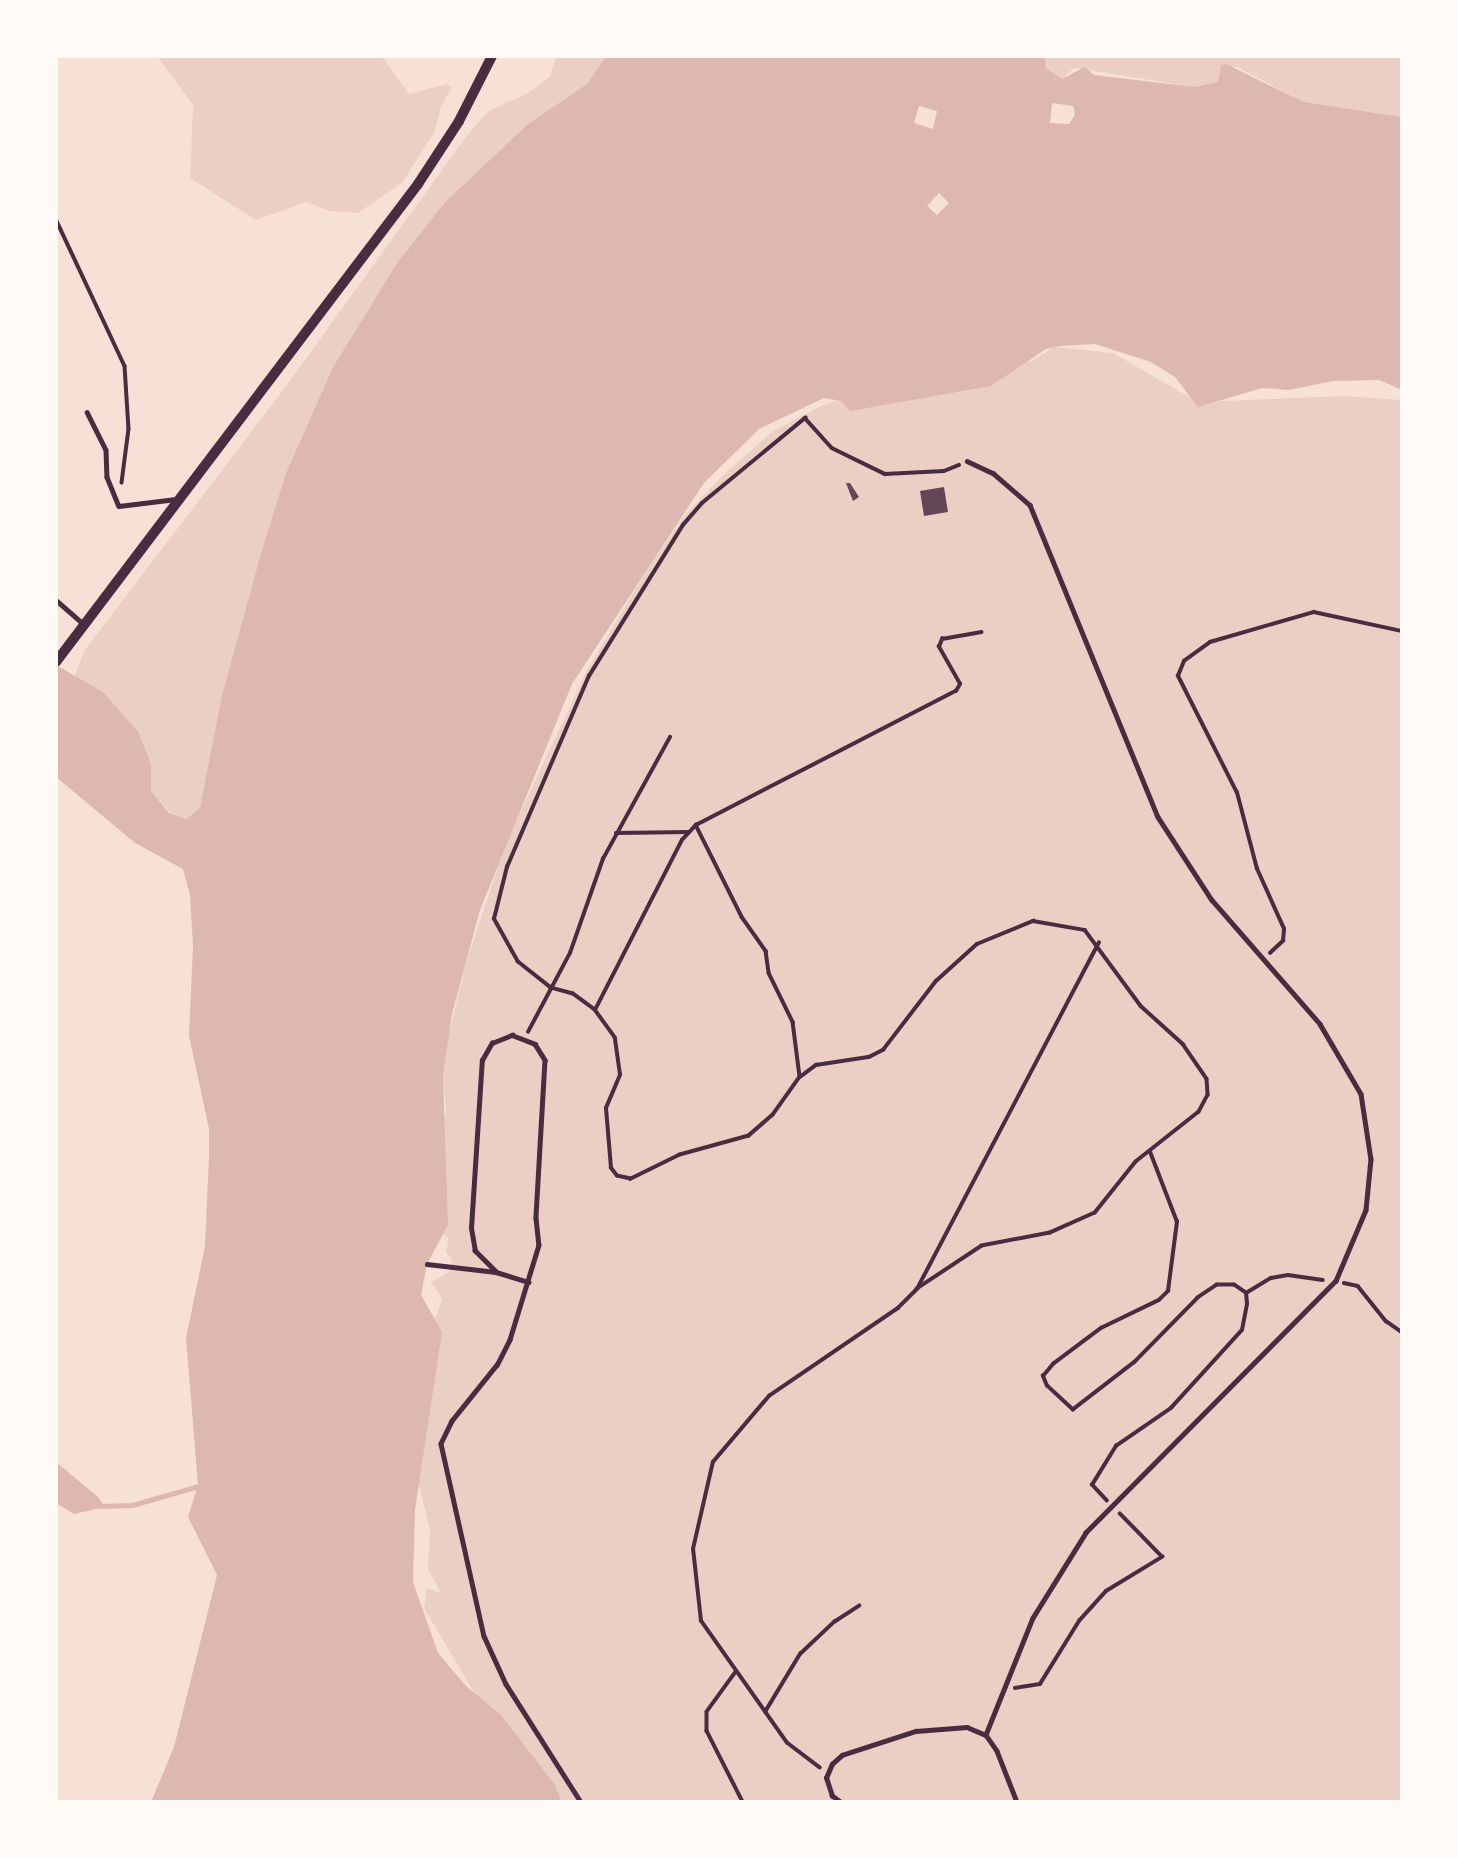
<!DOCTYPE html>
<style>
body{margin:0}
#map{position:relative;width:1458px;height:1858px;overflow:hidden;background:#f7e1d7;font-family:"Open Sans",sans-serif}
div>[style]{position:absolute}
.green>*{inset:0;background:#ebcfc5}
.water>*{inset:0;background:#dcb8b0}
.stream>*{height:5px;margin:-2.5px;padding:0 2.5px;transform-origin:2.5px;border-radius:2.5px;background:#dcb8b0}
.building>*{inset:0;background:#644757}
.path>*{height:3.5px;margin:-1.75px;padding:0 1.75px;transform-origin:1.75px;border-radius:1.75px;background:#4a2c40}
.service>*{height:4.5px;margin:-2.25px;padding:0 2.25px;transform-origin:2.25px;border-radius:2.25px;background:#4a2c40}
.tertiary>*{height:10px;margin:-5px;padding:0 5px;transform-origin:5px;border-radius:5px;background:#4a2c40}
span{translate:-50% -50%;white-space:nowrap;text-align:center;line-height:1.15;-webkit-text-stroke:5px #fffaf5;paint-order:stroke}
.frame{position:absolute;inset:0;border:58px solid #fffaf5;pointer-events:none}
</style>
<div id="map">
<div class="green">
<i style="clip-path:polygon(157px 56px,382px 56px,409px 94px,447px 84px,452px 88px,441px 106px,435px 131px,402px 183px,358px 213px,329px 211px,306px 202px,256px 220px,190px 178px,193px 105px)"></i>
<i style="clip-path:polygon(556px 56px,606px 56px,587px 84px,528px 124px,445px 202px,397px 263px,333px 367px,286px 473px,261px 553px,222px 695px,205px 794px,200px 808px,186px 819px,176px 819px,151px 791px,151px 764px,138px 731px,103px 692px,74px 678px,84px 651px,284px 389px,468px 134px,489px 111px,528px 93px,550px 76px)"></i>
<i style="clip-path:polygon(1045px 56px,1402px 56px,1402px 117px,1304px 102px,1237px 67px,1221px 66px,1218px 82px,1195px 87px,1074px 68px,1062px 79px,1046px 68px)"></i>
<i style="clip-path:polygon(1054px 347px,1113px 353px,1198px 402px,1344px 396px,1402px 400px,1402px 1802px,562px 1802px,485px 1711px,424px 1608px,427px 1588px,441px 1593px,428px 1569px,430px 1530px,415px 1469px,433px 1325px,442px 1299px,431px 1282px,450px 1272px,452px 1260px,446px 1252px,449px 1239px,443px 1234px,434px 1162px,446px 1111px,443px 1079px,449px 1033px,467px 960px,506px 843px,588px 668px,651px 564px,686px 514px,719px 479px,773px 431px,821px 406px,865px 390px,1032px 361px)"></i>
</div>
<div class="water">
<i style="clip-path:polygon(evenodd,606px 56px,1045px 56px,1046px 68px,1062px 79px,1085px 67px,1094px 75px,1195px 87px,1218px 82px,1221px 66px,1226px 64px,1304px 102px,1402px 117px,1402px 390px,1379px 380px,1333px 381px,1289px 390px,1262px 388px,1198px 407px,1175px 377px,1151px 362px,1095px 344px,1059px 346px,1046px 349px,991px 386px,850px 411px,841px 401px,824px 398px,759px 429px,704px 483px,572px 684px,480px 910px,452px 1014px,443px 1077px,448px 1225px,427px 1264px,421px 1295px,442px 1332px,415px 1510px,413px 1582px,438px 1653px,466px 1686px,501px 1715px,555px 1785px,562px 1802px,151px 1802px,174px 1747px,217px 1575px,188px 1517px,198px 1485px,186px 1338px,205px 1246px,209px 1156px,209px 1129px,189px 1036px,193px 946px,190px 895px,183px 869px,135px 843px,56px 777px,56px 665px,103px 692px,138px 731px,151px 764px,151px 791px,169px 813px,186px 819px,200px 808px,222px 695px,261px 553px,286px 473px,333px 367px,397px 263px,445px 202px,528px 124px,587px 84px,606px 56px,1052px 103px,1073px 106px,1075px 115px,1069px 124px,1050px 123px,1052px 103px,606px 56px,919px 106px,937px 111px,933px 129px,914px 123px,919px 106px,606px 56px,939px 193px,949px 203px,937px 215px,927px 206px,939px 193px)"></i>
<i style="clip-path:polygon(56px 1462px,98px 1497px,105px 1507px,74px 1514px,56px 1503px)"></i>
</div>
<div class="stream">
<i style="left:100px;top:1506px;width:32px;rotate:-2deg"></i>
<i style="left:132px;top:1505px;width:73px;rotate:-15.9deg"></i>
</div>
<div class="building">
<i style="clip-path:polygon(846px 483px,850px 483px,859px 497px,853px 501px)"></i>
<i style="clip-path:polygon(944px 487px,948px 512px,924px 516px,920px 491px)"></i>
</div>
<div class="path">
<i style="left:56px;top:219px;width:162px;rotate:64.9deg"></i>
<i style="left:125px;top:366px;width:63px;rotate:86.4deg"></i>
<i style="left:129px;top:429px;width:54px;rotate:97.4deg"></i>
<i style="left:696px;top:825px;width:103px;rotate:63.4deg"></i>
<i style="left:742px;top:917px;width:42px;rotate:54.8deg"></i>
<i style="left:766px;top:951px;width:22px;rotate:82deg"></i>
<i style="left:769px;top:973px;width:55px;rotate:63.9deg"></i>
<i style="left:793px;top:1022px;width:55px;rotate:82.7deg"></i>
<i style="left:800px;top:1077px;width:47px;rotate:125.4deg"></i>
<i style="left:773px;top:1115px;width:32px;rotate:139deg"></i>
<i style="left:749px;top:1136px;width:72px;rotate:164.6deg"></i>
<i style="left:680px;top:1155px;width:55px;rotate:153.9deg"></i>
<i style="left:631px;top:1179px;width:14px;rotate:-168deg"></i>
<i style="left:617px;top:1176px;width:10px;rotate:-127deg"></i>
<i style="left:611px;top:1168px;width:60px;rotate:-94.8deg"></i>
<i style="left:606px;top:1108px;width:36px;rotate:-67deg"></i>
<i style="left:620px;top:1075px;width:37px;rotate:-98deg"></i>
<i style="left:615px;top:1038px;width:34px;rotate:-126deg"></i>
<i style="left:595px;top:1010px;width:27px;rotate:-144deg"></i>
<i style="left:573px;top:994px;width:23px;rotate:-165deg"></i>
<i style="left:551px;top:988px;width:42px;rotate:-141.8deg"></i>
<i style="left:518px;top:962px;width:49px;rotate:-119.2deg"></i>
<i style="left:494px;top:919px;width:54px;rotate:-76deg"></i>
<i style="left:507px;top:867px;width:208px;rotate:-66.8deg"></i>
<i style="left:589px;top:676px;width:178px;rotate:-58.1deg"></i>
<i style="left:683px;top:525px;width:29px;rotate:-49deg"></i>
<i style="left:702px;top:503px;width:134px;rotate:-39.5deg"></i>
<i style="left:805px;top:418px;width:40px;rotate:48deg"></i>
<i style="left:832px;top:448px;width:59px;rotate:26.1deg"></i>
<i style="left:885px;top:474px;width:59px;rotate:-2.9deg"></i>
<i style="left:944px;top:471px;width:16px;rotate:-22deg"></i>
<i style="left:616px;top:833px;width:73px;rotate:-0.8deg"></i>
<i style="left:1270px;top:953px;width:18px;rotate:-43deg"></i>
<i style="left:1283px;top:941px;width:12px;rotate:-85deg"></i>
<i style="left:1284px;top:929px;width:66px;rotate:-114.2deg"></i>
<i style="left:1257px;top:869px;width:79px;rotate:-104.7deg"></i>
<i style="left:1237px;top:793px;width:131px;rotate:-116.8deg"></i>
<i style="left:1178px;top:676px;width:16px;rotate:-68deg"></i>
<i style="left:1184px;top:661px;width:32px;rotate:-36deg"></i>
<i style="left:1210px;top:642px;width:108px;rotate:-16.1deg"></i>
<i style="left:1314px;top:612px;width:90px;rotate:12.2deg"></i>
<i style="left:595px;top:1010px;width:191px;rotate:-62.9deg"></i>
<i style="left:682px;top:840px;width:21px;rotate:-47deg"></i>
<i style="left:696px;top:825px;width:292px;rotate:-27.3deg"></i>
<i style="left:956px;top:691px;width:8px;rotate:-60deg"></i>
<i style="left:960px;top:684px;width:43px;rotate:-119.6deg"></i>
<i style="left:939px;top:647px;width:9px;rotate:-69deg"></i>
<i style="left:942px;top:639px;width:40px;rotate:-10deg"></i>
<i style="left:528px;top:1032px;width:89px;rotate:-62deg"></i>
<i style="left:570px;top:953px;width:100px;rotate:-70.7deg"></i>
<i style="left:603px;top:859px;width:139px;rotate:-61.2deg"></i>
<i style="left:800px;top:1077px;width:20px;rotate:-37deg"></i>
<i style="left:816px;top:1065px;width:54px;rotate:-8.6deg"></i>
<i style="left:869px;top:1057px;width:16px;rotate:-27deg"></i>
<i style="left:883px;top:1050px;width:87px;rotate:-52.5deg"></i>
<i style="left:936px;top:981px;width:55px;rotate:-42.1deg"></i>
<i style="left:977px;top:944px;width:61px;rotate:-22.3deg"></i>
<i style="left:1033px;top:921px;width:53px;rotate:9.8deg"></i>
<i style="left:1085px;top:930px;width:94px;rotate:53.6deg"></i>
<i style="left:1141px;top:1006px;width:57px;rotate:42.1deg"></i>
<i style="left:1183px;top:1044px;width:42px;rotate:55.6deg"></i>
<i style="left:1207px;top:1079px;width:16px;rotate:86deg"></i>
<i style="left:1208px;top:1095px;width:19px;rotate:118deg"></i>
<i style="left:1199px;top:1112px;width:80px;rotate:141.6deg"></i>
<i style="left:1136px;top:1162px;width:65px;rotate:128.8deg"></i>
<i style="left:1095px;top:1213px;width:49px;rotate:156deg"></i>
<i style="left:1050px;top:1233px;width:69px;rotate:169.2deg"></i>
<i style="left:982px;top:1246px;width:78px;rotate:146.5deg"></i>
<i style="left:1344px;top:1283px;width:14px;rotate:12deg"></i>
<i style="left:1358px;top:1286px;width:45px;rotate:51.3deg"></i>
<i style="left:1386px;top:1321px;width:19px;rotate:35deg"></i>
<i style="left:1246px;top:1293px;width:29px;rotate:-31deg"></i>
<i style="left:1271px;top:1278px;width:17px;rotate:-10deg"></i>
<i style="left:1288px;top:1275px;width:35px;rotate:8deg"></i>
<i style="left:1107px;top:1501px;width:22px;rotate:-133deg"></i>
<i style="left:1092px;top:1485px;width:46px;rotate:-58.4deg"></i>
<i style="left:1116px;top:1446px;width:67px;rotate:-34.6deg"></i>
<i style="left:1171px;top:1408px;width:105px;rotate:-47.7deg"></i>
<i style="left:1242px;top:1330px;width:26px;rotate:-79deg"></i>
<i style="left:1247px;top:1304px;width:11px;rotate:-95deg"></i>
<i style="left:1246px;top:1293px;width:14px;rotate:-146deg"></i>
<i style="left:1234px;top:1285px;width:17px;rotate:180deg"></i>
<i style="left:1217px;top:1285px;width:23px;rotate:146deg"></i>
<i style="left:1198px;top:1298px;width:90px;rotate:134.5deg"></i>
<i style="left:1135px;top:1362px;width:78px;rotate:142.3deg"></i>
<i style="left:1073px;top:1410px;width:35px;rotate:-137deg"></i>
<i style="left:1047px;top:1386px;width:11px;rotate:-112deg"></i>
<i style="left:1043px;top:1376px;width:16px;rotate:-50deg"></i>
<i style="left:1053px;top:1364px;width:60px;rotate:-36.9deg"></i>
<i style="left:1101px;top:1328px;width:64px;rotate:-25.8deg"></i>
<i style="left:1159px;top:1300px;width:13px;rotate:-45deg"></i>
<i style="left:1168px;top:1291px;width:70px;rotate:-82.6deg"></i>
<i style="left:1177px;top:1222px;width:75px;rotate:-111.1deg"></i>
<i style="left:736px;top:1672px;width:49px;rotate:125.9deg"></i>
<i style="left:707px;top:1712px;width:19px;rotate:90deg"></i>
<i style="left:707px;top:1731px;width:80px;rotate:63.1deg"></i>
<i style="left:1015px;top:1688px;width:25px;rotate:-9deg"></i>
<i style="left:1040px;top:1684px;width:74px;rotate:-58.2deg"></i>
<i style="left:1079px;top:1621px;width:40px;rotate:-48deg"></i>
<i style="left:1106px;top:1591px;width:66px;rotate:-31.3deg"></i>
<i style="left:1162px;top:1557px;width:60px;rotate:-134.3deg"></i>
<i style="left:765px;top:1712px;width:68px;rotate:-58.9deg"></i>
<i style="left:800px;top:1654px;width:47px;rotate:-43.3deg"></i>
<i style="left:834px;top:1622px;width:30px;rotate:-33deg"></i>
<i style="left:820px;top:1768px;width:41px;rotate:-142.9deg"></i>
<i style="left:787px;top:1743px;width:149px;rotate:-125.2deg"></i>
<i style="left:701px;top:1621px;width:72px;rotate:-96.3deg"></i>
<i style="left:693px;top:1549px;width:89px;rotate:-77.1deg"></i>
<i style="left:713px;top:1462px;width:87px;rotate:-49.7deg"></i>
<i style="left:769px;top:1396px;width:156px;rotate:-34.3deg"></i>
<i style="left:898px;top:1308px;width:27px;rotate:-45deg"></i>
<i style="left:917px;top:1289px;width:391px;rotate:-62.3deg"></i>
</div>
<div class="service">
<i style="left:87px;top:412px;width:42px;rotate:63.4deg"></i>
<i style="left:106px;top:450px;width:27px;rotate:88deg"></i>
<i style="left:107px;top:477px;width:31px;rotate:68deg"></i>
<i style="left:119px;top:506px;width:57px;rotate:-7deg"></i>
<i style="left:967px;top:461px;width:29px;rotate:25deg"></i>
<i style="left:993px;top:473px;width:49px;rotate:40.9deg"></i>
<i style="left:1030px;top:505px;width:337px;rotate:67.7deg"></i>
<i style="left:1158px;top:817px;width:99px;rotate:57deg"></i>
<i style="left:1212px;top:900px;width:164px;rotate:48.9deg"></i>
<i style="left:1320px;top:1024px;width:81px;rotate:59.6deg"></i>
<i style="left:1361px;top:1094px;width:66px;rotate:81.3deg"></i>
<i style="left:1371px;top:1159px;width:51px;rotate:95.6deg"></i>
<i style="left:1366px;top:1210px;width:77px;rotate:112.9deg"></i>
<i style="left:1336px;top:1281px;width:355px;rotate:134.8deg"></i>
<i style="left:1086px;top:1533px;width:100px;rotate:121.9deg"></i>
<i style="left:1033px;top:1618px;width:126px;rotate:111.9deg"></i>
<i style="left:56px;top:600px;width:37px;rotate:41deg"></i>
<i style="left:427px;top:1264px;width:69px;rotate:6.6deg"></i>
<i style="left:496px;top:1272px;width:34px;rotate:17deg"></i>
<i style="left:496px;top:1272px;width:30px;rotate:-135deg"></i>
<i style="left:475px;top:1251px;width:23px;rotate:-100deg"></i>
<i style="left:471px;top:1228px;width:168px;rotate:-86.3deg"></i>
<i style="left:482px;top:1060px;width:20px;rotate:-60deg"></i>
<i style="left:492px;top:1043px;width:22px;rotate:-22deg"></i>
<i style="left:512px;top:1035px;width:25px;rotate:21deg"></i>
<i style="left:535px;top:1044px;width:19px;rotate:58deg"></i>
<i style="left:545px;top:1060px;width:158px;rotate:93.3deg"></i>
<i style="left:536px;top:1218px;width:27px;rotate:84deg"></i>
<i style="left:539px;top:1245px;width:99px;rotate:107deg"></i>
<i style="left:510px;top:1340px;width:28px;rotate:117deg"></i>
<i style="left:497px;top:1365px;width:72px;rotate:128.8deg"></i>
<i style="left:452px;top:1421px;width:25px;rotate:116deg"></i>
<i style="left:441px;top:1444px;width:197px;rotate:77.4deg"></i>
<i style="left:484px;top:1636px;width:53px;rotate:65.4deg"></i>
<i style="left:506px;top:1684px;width:140px;rotate:57.6deg"></i>
<i style="left:840px;top:1802px;width:10px;rotate:-143deg"></i>
<i style="left:832px;top:1796px;width:19px;rotate:-108deg"></i>
<i style="left:826px;top:1778px;width:15px;rotate:-67deg"></i>
<i style="left:832px;top:1764px;width:13px;rotate:-42deg"></i>
<i style="left:842px;top:1755px;width:78px;rotate:-18deg"></i>
<i style="left:916px;top:1731px;width:51px;rotate:-4.5deg"></i>
<i style="left:967px;top:1727px;width:21px;rotate:23deg"></i>
<i style="left:986px;top:1735px;width:19px;rotate:55deg"></i>
<i style="left:997px;top:1751px;width:55px;rotate:68.6deg"></i>
</div>
<div class="tertiary">
<i style="left:56px;top:662px;width:600px;rotate:-52.86deg"></i>
<i style="left:418px;top:184px;width:75px;rotate:-56.9deg"></i>
<i style="left:459px;top:121px;width:73px;rotate:-63.1deg"></i>
</div>
<div class="frame"></div>
</div>
